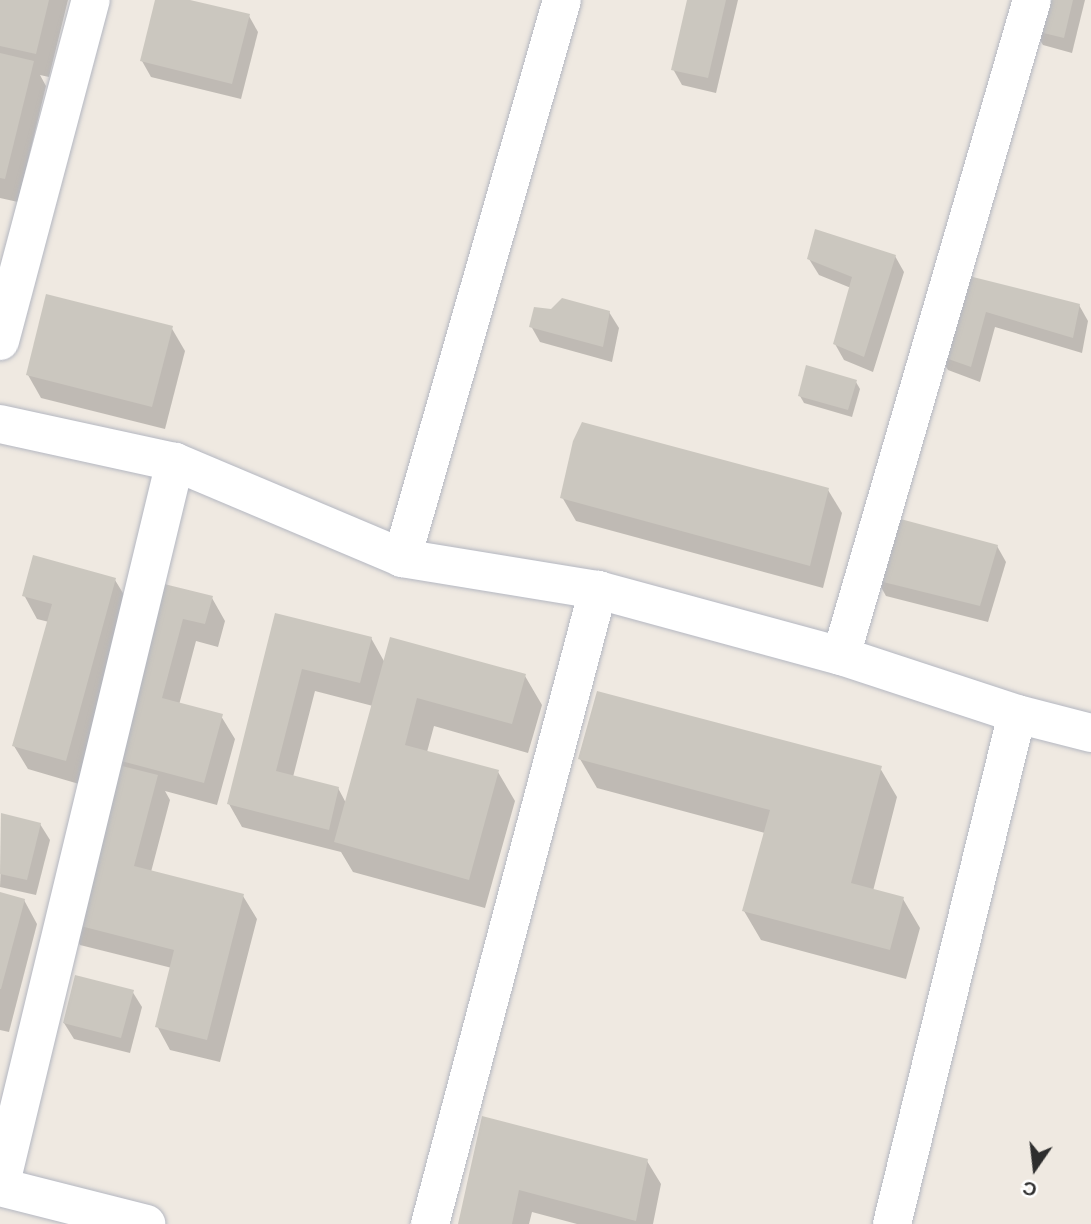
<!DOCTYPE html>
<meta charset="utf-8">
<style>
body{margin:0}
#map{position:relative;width:1091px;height:1224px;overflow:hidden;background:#efe9e1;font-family:"DM Sans",sans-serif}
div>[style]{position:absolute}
.shadow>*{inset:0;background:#0003}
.building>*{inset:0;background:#cbc7bf}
.roads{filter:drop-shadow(0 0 2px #b4b7c1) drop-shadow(0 0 2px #b4b7c1)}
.street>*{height:38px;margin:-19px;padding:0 19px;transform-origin:19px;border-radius:19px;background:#fff}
.secondary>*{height:38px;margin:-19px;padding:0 19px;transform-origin:19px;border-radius:19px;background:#fff}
span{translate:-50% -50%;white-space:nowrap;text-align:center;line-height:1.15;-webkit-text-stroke:5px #fff;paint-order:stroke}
.north{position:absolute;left:1000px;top:1133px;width:70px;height:70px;-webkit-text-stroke:5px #fff;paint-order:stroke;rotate:194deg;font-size:19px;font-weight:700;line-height:28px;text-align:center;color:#2e2e2e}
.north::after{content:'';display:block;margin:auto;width:24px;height:32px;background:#2e2e2e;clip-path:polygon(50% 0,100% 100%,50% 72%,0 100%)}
</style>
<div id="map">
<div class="shadow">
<i style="clip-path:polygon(0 0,68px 0,49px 77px,40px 75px,46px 86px,18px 202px,0 198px)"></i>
<i style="clip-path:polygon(157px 0,183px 0,249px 16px,258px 32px,241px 99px,151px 77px,142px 61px)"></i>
<i style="clip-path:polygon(689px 0,738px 0,716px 93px,682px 85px,673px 69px)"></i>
<i style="clip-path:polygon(1040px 0,1085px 0,1072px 53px,1043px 45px,1033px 29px)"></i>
<i style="clip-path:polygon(895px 256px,904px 272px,873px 372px,844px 360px,835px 344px,851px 288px,819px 275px,809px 259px)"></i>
<i style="clip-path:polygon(958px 275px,1079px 305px,1088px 321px,1082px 353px,995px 327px,980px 382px,948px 370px,938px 354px)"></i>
<i style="clip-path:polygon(609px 312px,619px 328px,612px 362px,540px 342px,531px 326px)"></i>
<i style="clip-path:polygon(171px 327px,185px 351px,165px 429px,41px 398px,28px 375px)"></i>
<i style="clip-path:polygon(856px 382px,860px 389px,852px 417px,804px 403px,800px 396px)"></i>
<i style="clip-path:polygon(828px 490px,842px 513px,823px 588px,576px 521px,562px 497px)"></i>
<i style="clip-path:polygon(997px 546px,1006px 562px,988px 622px,886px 596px,877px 580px)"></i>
<i style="clip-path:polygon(115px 580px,129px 603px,79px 784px,28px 769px,14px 746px,49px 622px,37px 619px,24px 595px)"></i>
<i style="clip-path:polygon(158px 584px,212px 598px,225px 621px,218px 647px,196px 641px,179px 705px,221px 716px,235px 739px,217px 805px,165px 791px,170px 800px,151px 872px,243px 896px,257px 919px,220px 1062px,170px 1050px,157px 1026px,172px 968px,80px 945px,67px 922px)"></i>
<i style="clip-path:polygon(evenodd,276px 615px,371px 638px,385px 663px,525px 676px,542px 705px,528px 753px,434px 726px,427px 752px,498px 772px,515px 801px,485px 908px,353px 872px,341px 852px,242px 827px,229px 804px,276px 615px,315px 691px,373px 706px,346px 803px,338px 788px,293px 777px,315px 691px)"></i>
<i style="clip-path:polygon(580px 759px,880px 768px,897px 797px,873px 891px,903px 899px,920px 928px,906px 979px,761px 940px,744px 911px,765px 833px,597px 788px)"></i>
<i style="clip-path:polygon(3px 815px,40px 824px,50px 840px,36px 895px,0 887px)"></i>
<i style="clip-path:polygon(0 894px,24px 900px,37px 924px,9px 1032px,0 1030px)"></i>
<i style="clip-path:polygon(132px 991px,142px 1007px,130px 1053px,74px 1039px,64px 1023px)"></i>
<i style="clip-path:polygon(484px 1118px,647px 1161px,661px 1184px,653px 1224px,577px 1224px,532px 1212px,529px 1224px,460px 1224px)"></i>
</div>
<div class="building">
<i style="clip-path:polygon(0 0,49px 0,36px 54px,0 46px)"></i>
<i style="clip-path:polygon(155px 0,190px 0,250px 14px,232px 84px,140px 61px)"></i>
<i style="clip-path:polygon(687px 0,726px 0,708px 78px,671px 70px)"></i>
<i style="clip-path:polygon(1039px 0,1073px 0,1064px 38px,1031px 30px)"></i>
<i style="clip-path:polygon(0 53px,34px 61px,5px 179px,0 178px)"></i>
<i style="clip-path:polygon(815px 229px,896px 255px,864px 357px,833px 344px,852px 277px,807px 259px)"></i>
<i style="clip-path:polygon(957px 273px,1080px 304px,1073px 338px,986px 312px,971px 367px,937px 355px)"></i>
<i style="clip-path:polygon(46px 294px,173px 326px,152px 407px,26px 375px)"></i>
<i style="clip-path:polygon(562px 298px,610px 311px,603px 347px,529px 327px,534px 307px,551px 309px)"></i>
<i style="clip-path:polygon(806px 365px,857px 380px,848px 410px,798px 396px)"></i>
<i style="clip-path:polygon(582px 422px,829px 488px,810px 566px,560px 498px,573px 441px)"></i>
<i style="clip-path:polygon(893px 517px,998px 545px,980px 606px,875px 580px)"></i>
<i style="clip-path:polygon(33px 555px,116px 578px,66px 761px,12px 746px,52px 604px,22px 596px)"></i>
<i style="clip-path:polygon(156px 582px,213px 596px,205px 624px,183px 619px,162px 698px,223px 714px,204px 783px,110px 758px)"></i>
<i style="clip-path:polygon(275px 613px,372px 637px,360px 683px,302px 669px,276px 771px,339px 787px,329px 830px,227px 804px)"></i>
<i style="clip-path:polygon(390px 637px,526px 674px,512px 724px,417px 698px,405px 745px,499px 770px,469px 880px,334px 842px)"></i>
<i style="clip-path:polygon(597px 691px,882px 766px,851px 883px,904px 897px,890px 950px,742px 911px,770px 810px,578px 759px)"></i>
<i style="clip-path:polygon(106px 762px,158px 775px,134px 866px,244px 894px,207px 1040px,155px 1027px,174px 950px,65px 922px)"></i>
<i style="clip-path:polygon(1px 813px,41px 823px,27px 880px,0 874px)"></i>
<i style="clip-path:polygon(0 892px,25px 899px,1px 989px,0 989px)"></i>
<i style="clip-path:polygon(75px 975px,134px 990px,121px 1038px,63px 1023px)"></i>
<i style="clip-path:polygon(482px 1116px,648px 1159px,636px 1221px,519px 1190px,512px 1224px,458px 1224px)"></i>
</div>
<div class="roads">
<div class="street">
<i style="left:0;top:341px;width:353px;rotate:-75.1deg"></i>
<i style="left:402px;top:558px;width:580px;rotate:-74deg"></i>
<i style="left:841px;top:656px;width:683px;rotate:-73.77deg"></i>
<i style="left:0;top:1187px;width:746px;rotate:-76.43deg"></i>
<i style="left:0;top:1187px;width:151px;rotate:14.2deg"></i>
<i style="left:430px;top:1224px;width:656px;rotate:-75.16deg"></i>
<i style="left:892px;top:1224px;width:525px;rotate:-76.23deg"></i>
</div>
<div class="secondary">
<i style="left:0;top:424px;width:179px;rotate:12.3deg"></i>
<i style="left:175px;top:462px;width:246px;rotate:22.9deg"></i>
<i style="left:402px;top:558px;width:199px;rotate:9.3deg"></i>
<i style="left:598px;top:590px;width:252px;rotate:15.2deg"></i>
<i style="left:841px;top:656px;width:185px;rotate:18.2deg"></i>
<i style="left:1017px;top:714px;width:76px;rotate:14.4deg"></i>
</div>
</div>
<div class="north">С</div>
</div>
